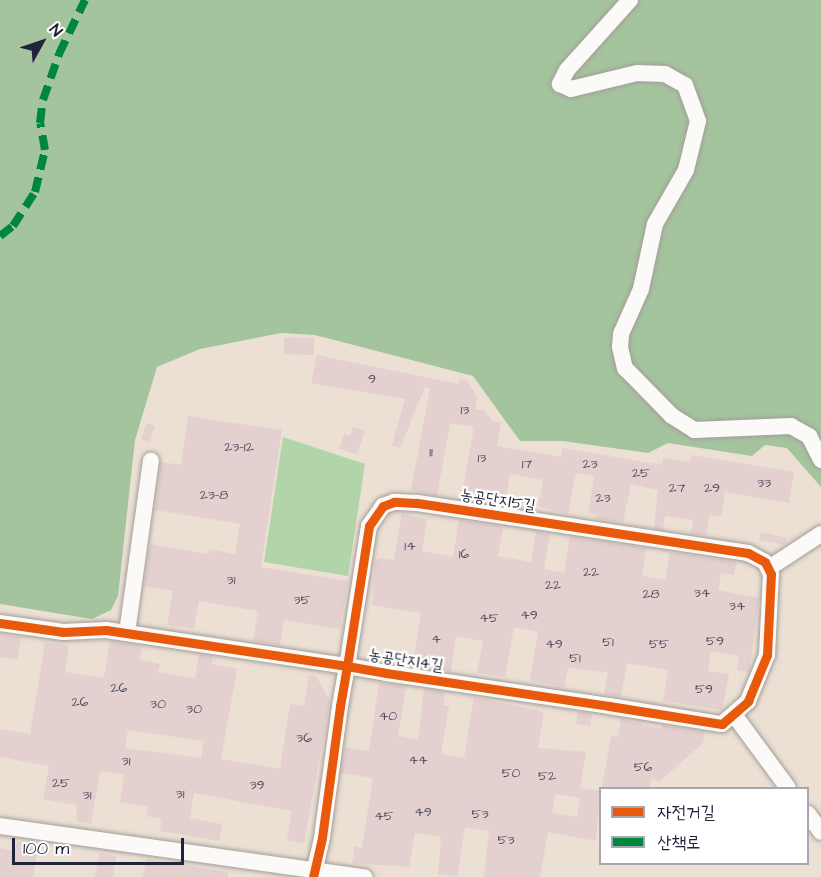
<!DOCTYPE html>
<meta charset="utf-8">
<style>
body{margin:0}
#map{position:relative;width:821px;height:877px;overflow:hidden;background:#ebe0d3;font-family:"Architects Daughter","Poor Story",sans-serif}
div>[style]{position:absolute}
.green>*{inset:0;background:#b1d4a9}
.forest>*{inset:0;background:#a4c49e}
.building>*{inset:0;background:#e3d0cf}
.roads{filter:drop-shadow(0 0 2px #a49e99) drop-shadow(0 0 2px #a49e99)}
.minor>*{height:16px;margin:-8px;padding:0 8px;transform-origin:8px;border-radius:8px;background:#fcfaf8}
.quiet>*{height:8px;margin-top:-4px;transform-origin:0;background:repeating-linear-gradient(90deg,#00873e 0 15px,transparent 0 23px)}
.cycleway>*{height:9px;margin:-4.5px;padding:0 4.5px;transform-origin:4.5px;border-radius:4.5px;background:#e8590c}
span{translate:-50% -50%;white-space:nowrap;text-align:center;line-height:1.15;-webkit-text-stroke:4.5px #fff;paint-order:stroke}
.number-label{font-size:14px;color:#524e60}
.number-label span{-webkit-text-stroke-width:0}
.street-label{font-size:16px;color:#22223b}
.legend{position:absolute;left:599px;top:787px;width:210px;height:78px;box-sizing:border-box;background:#fff;border:2px solid #a7a7b1;margin:0;padding:8px 10px;list-style:none;font-size:18px;color:#22223b}
.legend li{display:flex;align-items:center;gap:12px;height:30px}
.legend b{width:30px;border:2px solid #a7a7b1}
.north{position:absolute;left:12px;top:12px;width:60px;height:60px;-webkit-text-stroke:4px #fff;paint-order:stroke;rotate:50deg;font-size:16px;font-weight:700;line-height:24px;text-align:center;color:#22223b}
.north::after{content:'';display:block;margin:auto;width:21px;height:27px;background:#22223b;clip-path:polygon(50% 0,100% 100%,50% 72%,0 100%)}
.scale{position:absolute;left:12px;top:838px;width:172px;height:27px;box-sizing:border-box;border:3px solid #22223b;border-top:0;padding-left:8px;font-size:18px;line-height:21px;white-space:nowrap;color:#22223b;-webkit-text-stroke:4px #fff;paint-order:stroke}
</style>
<div id="map">
<div class="green">
<i style="clip-path:polygon(283px 437px,365px 464px,348px 576px,264px 562px)"></i>
</div>
<div class="forest">
<i style="clip-path:polygon(0 0,821px 0,821px 487px,787px 448px,765px 445px,752px 456px,668px 443px,648px 453px,563px 441px,520px 441px,473px 376px,315px 335px,281px 333px,200px 349px,157px 367px,135px 440px,118px 596px,111px 610px,92px 619px,0 604px)"></i>
</div>
<div class="building">
<i style="clip-path:polygon(284px 337px,314px 338px,314px 355px,284px 354px)"></i>
<i style="clip-path:polygon(317px 355px,459px 384px,460px 379px,468px 381px,477px 397px,475px 409px,484px 410px,492px 421px,501px 423px,497px 446px,561px 457px,562px 448px,662px 465px,663px 458px,690px 462px,691px 455px,794px 472px,789px 503px,725px 492px,721px 517px,710px 515px,706px 535px,691px 533px,693px 520px,665px 516px,663px 530px,654px 528px,658px 490px,631px 484px,623px 522px,595px 519px,596px 514px,588px 513px,594px 476px,576px 473px,568px 514px,538px 506px,543px 480px,510px 474px,506px 499px,462px 494px,474px 427px,450px 423px,437px 496px,411px 490px,430px 388px,425px 387px,400px 448px,392px 445px,405px 399px,311px 383px)"></i>
<i style="clip-path:polygon(188px 416px,282px 430px,261px 567px,348px 581px,340px 629px,284px 620px,280px 645px,253px 641px,258px 611px,199px 601px,194px 629px,167px 625px,173px 591px,144px 586px,150px 544px,208px 554px,209px 549px,235px 554px,240px 524px,155px 510px,161px 462px,181px 465px)"></i>
<i style="clip-path:polygon(147px 423px,155px 426px,150px 442px,141px 439px)"></i>
<i style="clip-path:polygon(353px 427px,365px 431px,357px 454px,339px 449px,344px 434px,350px 436px)"></i>
<i style="clip-path:polygon(402px 514px,427px 519px,422px 551px,453px 557px,459px 520px,503px 527px,498px 556px,531px 562px,536px 532px,550px 534px,544px 569px,564px 573px,570px 537px,646px 548px,642px 576px,665px 580px,670px 552px,736px 562px,734px 575px,721px 573px,718px 590px,759px 598px,749px 672px,737px 670px,739px 656px,711px 651px,708px 671px,729px 674px,722px 710px,663px 701px,668px 670px,627px 663px,621px 697px,604px 694px,608px 672px,568px 668px,564px 687px,530px 681px,538px 632px,514px 627px,505px 677px,477px 673px,483px 641px,456px 636px,451px 671px,413px 665px,421px 613px,372px 605px,375px 562px,378px 558px,394px 560px)"></i>
<i style="clip-path:polygon(761px 532px,787px 538px,785px 545px,759px 540px)"></i>
<i style="clip-path:polygon(0 634px,21px 637px,17px 660px,0 657px)"></i>
<i style="clip-path:polygon(evenodd,110px 641px,142px 646px,139px 660px,160px 664px,158px 672px,195px 678px,199px 654px,213px 657px,212px 664px,237px 669px,221px 759px,280px 769px,290px 704px,304px 706px,309px 675px,316px 676px,330px 701px,304px 843px,287px 840px,292px 811px,194px 793px,190px 818px,222px 824px,219px 841px,160px 831px,162px 819px,146px 816px,148px 807px,120px 802px,124px 775px,100px 771px,91px 824px,77px 821px,76px 805px,43px 799px,49px 766px,0 757px,0 729px,30px 734px,45px 642px,69px 646px,65px 672px,104px 678px,110px 641px,128px 730px,204px 741px,201px 758px,125px 748px,128px 730px)"></i>
<i style="clip-path:polygon(evenodd,379px 682px,406px 687px,398px 736px,418px 740px,424px 689px,445px 692px,443px 705px,449px 706px,441px 754px,464px 758px,474px 697px,544px 712px,538px 748px,586px 752px,580px 788px,600px 791px,596px 841px,548px 832px,540px 877px,484px 877px,489px 831px,465px 827px,457px 877px,438px 874px,441px 837px,415px 833px,409px 867px,352px 863px,355px 846px,362px 848px,373px 778px,341px 773px,345px 748px,369px 751px,379px 682px,555px 794px,580px 798px,577px 817px,552px 813px,555px 794px)"></i>
<i style="clip-path:polygon(578px 712px,592px 714px,590px 726px,576px 724px)"></i>
<i style="clip-path:polygon(621px 719px,661px 729px,662px 725px,705px 732px,703px 743px,660px 781px,651px 779px,650px 789px,602px 787px,611px 736px,618px 737px)"></i>
<i style="clip-path:polygon(17px 842px,38px 846px,33px 877px,0 877px,0 848px,15px 851px)"></i>
<i style="clip-path:polygon(99px 853px,116px 856px,113px 877px,95px 877px)"></i>
<i style="clip-path:polygon(146px 859px,228px 872px,228px 877px,143px 877px)"></i>
</div>
<div class="roads">
<div class="minor">
<i style="left:630px;top:0;width:94px;rotate:132deg"></i>
<i style="left:567px;top:70px;width:16px;rotate:117deg"></i>
<i style="left:560px;top:84px;width:12px;rotate:24deg"></i>
<i style="left:571px;top:89px;width:68px;rotate:-13.6deg"></i>
<i style="left:637px;top:73px;width:28px;rotate:2deg"></i>
<i style="left:665px;top:74px;width:23px;rotate:29deg"></i>
<i style="left:685px;top:85px;width:38px;rotate:70deg"></i>
<i style="left:698px;top:121px;width:50px;rotate:103.8deg"></i>
<i style="left:686px;top:170px;width:62px;rotate:119.9deg"></i>
<i style="left:655px;top:224px;width:66px;rotate:102.2deg"></i>
<i style="left:641px;top:289px;width:49px;rotate:114deg"></i>
<i style="left:621px;top:334px;width:13px;rotate:94deg"></i>
<i style="left:620px;top:347px;width:22px;rotate:77deg"></i>
<i style="left:625px;top:368px;width:67px;rotate:45.6deg"></i>
<i style="left:672px;top:416px;width:26px;rotate:32deg"></i>
<i style="left:694px;top:430px;width:97px;rotate:-2.4deg"></i>
<i style="left:791px;top:426px;width:21px;rotate:29deg"></i>
<i style="left:809px;top:436px;width:27px;rotate:63deg"></i>
<i style="left:769px;top:568px;width:62px;rotate:-33.2deg"></i>
<i style="left:0;top:623px;width:64px;rotate:8.1deg"></i>
<i style="left:63px;top:632px;width:43px;rotate:-2.7deg"></i>
<i style="left:106px;top:630px;width:244px;rotate:8.5deg"></i>
<i style="left:347px;top:666px;width:40px;rotate:10deg"></i>
<i style="left:386px;top:673px;width:225px;rotate:8.4deg"></i>
<i style="left:609px;top:706px;width:114px;rotate:9.1deg"></i>
<i style="left:722px;top:724px;width:35px;rotate:-41deg"></i>
<i style="left:748px;top:701px;width:50px;rotate:-67.6deg"></i>
<i style="left:767px;top:655px;width:81px;rotate:-87.2deg"></i>
<i style="left:771px;top:574px;width:13px;rotate:-117deg"></i>
<i style="left:765px;top:562px;width:19px;rotate:-152deg"></i>
<i style="left:748px;top:553px;width:336px;rotate:-171.4deg"></i>
<i style="left:416px;top:503px;width:22px;rotate:-177deg"></i>
<i style="left:394px;top:502px;width:12px;rotate:160deg"></i>
<i style="left:383px;top:506px;width:24px;rotate:125deg"></i>
<i style="left:369px;top:526px;width:142px;rotate:98.9deg"></i>
<i style="left:347px;top:666px;width:41px;rotate:99.9deg"></i>
<i style="left:340px;top:706px;width:133px;rotate:97.8deg"></i>
<i style="left:322px;top:838px;width:40px;rotate:103deg"></i>
<i style="left:127px;top:633px;width:174px;rotate:-82.1deg"></i>
<i style="left:735px;top:716px;width:89px;rotate:53.6deg"></i>
<i style="left:808px;top:814px;width:22px;rotate:54deg"></i>
<i style="left:0;top:826px;width:368px;rotate:8deg"></i>
</div>
</div>
<div class="quiet">
<i style="left:0;top:236px;width:16px;rotate:-38deg"></i>
<i style="left:13px;top:226px;width:40px;rotate:-57.1deg"></i>
<i style="left:35px;top:192px;width:43px;rotate:-76.6deg"></i>
<i style="left:45px;top:150px;width:27px;rotate:-100deg"></i>
<i style="left:40px;top:123px;width:23px;rotate:-83deg"></i>
<i style="left:43px;top:100px;width:49px;rotate:-70.8deg"></i>
<i style="left:59px;top:54px;width:60px;rotate:-64.3deg"></i>
</div>
<div class="cycleway">
<i style="left:0;top:623px;width:64px;rotate:8.1deg"></i>
<i style="left:63px;top:632px;width:43px;rotate:-2.7deg"></i>
<i style="left:106px;top:630px;width:244px;rotate:8.5deg"></i>
<i style="left:347px;top:666px;width:40px;rotate:10deg"></i>
<i style="left:386px;top:673px;width:225px;rotate:8.4deg"></i>
<i style="left:609px;top:706px;width:114px;rotate:9.1deg"></i>
<i style="left:722px;top:724px;width:35px;rotate:-41deg"></i>
<i style="left:748px;top:701px;width:50px;rotate:-67.6deg"></i>
<i style="left:767px;top:655px;width:81px;rotate:-87.2deg"></i>
<i style="left:771px;top:574px;width:13px;rotate:-117deg"></i>
<i style="left:765px;top:562px;width:19px;rotate:-152deg"></i>
<i style="left:748px;top:553px;width:336px;rotate:-171.4deg"></i>
<i style="left:416px;top:503px;width:22px;rotate:-177deg"></i>
<i style="left:394px;top:502px;width:12px;rotate:160deg"></i>
<i style="left:383px;top:506px;width:24px;rotate:125deg"></i>
<i style="left:369px;top:526px;width:142px;rotate:98.9deg"></i>
<i style="left:347px;top:666px;width:41px;rotate:99.9deg"></i>
<i style="left:340px;top:706px;width:133px;rotate:97.8deg"></i>
<i style="left:322px;top:838px;width:40px;rotate:103deg"></i>
</div>
<div class="number-label">
<span style="left:372px;top:379px">9</span>
<span style="left:465px;top:410px">13</span>
<span style="left:239px;top:447px">23-12</span>
<span style="left:431px;top:452px">11</span>
<span style="left:482px;top:458px">13</span>
<span style="left:527px;top:464px">17</span>
<span style="left:590px;top:464px">23</span>
<span style="left:641px;top:473px">25</span>
<span style="left:764px;top:483px">33</span>
<span style="left:677px;top:488px">27</span>
<span style="left:712px;top:488px">29</span>
<span style="left:214px;top:495px">23-8</span>
<span style="left:603px;top:498px">23</span>
<span style="left:410px;top:546px">14</span>
<span style="left:464px;top:554px">16</span>
<span style="left:591px;top:572px">22</span>
<span style="left:231px;top:580px">31</span>
<span style="left:553px;top:585px">22</span>
<span style="left:702px;top:593px">34</span>
<span style="left:651px;top:594px">28</span>
<span style="left:302px;top:600px">35</span>
<span style="left:737px;top:606px">34</span>
<span style="left:529px;top:615px">49</span>
<span style="left:489px;top:618px">45</span>
<span style="left:436px;top:639px">4</span>
<span style="left:715px;top:641px">59</span>
<span style="left:608px;top:642px">51</span>
<span style="left:554px;top:644px">49</span>
<span style="left:659px;top:644px">55</span>
<span style="left:575px;top:658px">51</span>
<span style="left:119px;top:688px">26</span>
<span style="left:704px;top:689px">59</span>
<span style="left:80px;top:702px">26</span>
<span style="left:158px;top:704px">30</span>
<span style="left:194px;top:709px">30</span>
<span style="left:388px;top:716px">40</span>
<span style="left:304px;top:738px">36</span>
<span style="left:418px;top:760px">44</span>
<span style="left:126px;top:761px">31</span>
<span style="left:643px;top:767px">56</span>
<span style="left:511px;top:773px">50</span>
<span style="left:547px;top:776px">52</span>
<span style="left:61px;top:783px">25</span>
<span style="left:257px;top:785px">39</span>
<span style="left:180px;top:794px">31</span>
<span style="left:87px;top:795px">31</span>
<span style="left:423px;top:812px">49</span>
<span style="left:480px;top:814px">53</span>
<span style="left:384px;top:816px">45</span>
<span style="left:506px;top:840px">53</span>
</div>
<div class="street-label">
<span style="left:498px;top:500px;rotate:9deg">농공단지5길</span>
<span style="left:406px;top:660px;rotate:9deg">농공단지4길</span>
</div>
<ul class="legend">
<li><b style="height:8px;background:#e8590c"></b>자전거길</li>
<li><b style="height:8px;background:#00873e"></b>산책로</li>
</ul>
<div class="north">N</div>
<div class="scale">100 m</div>
</div>
